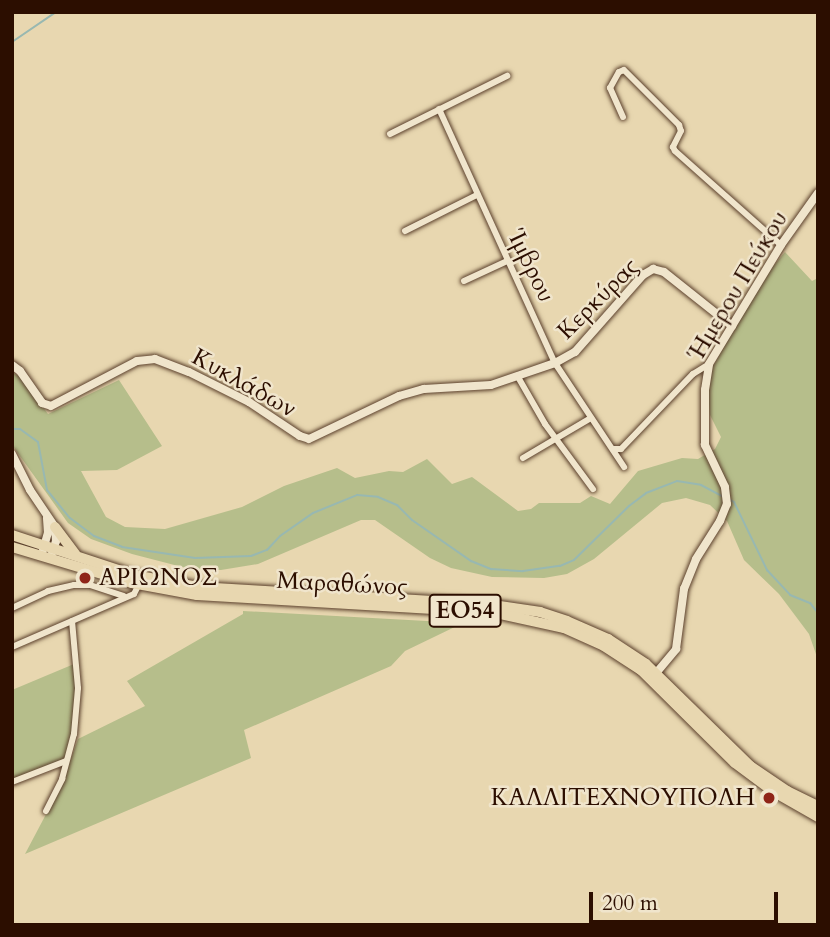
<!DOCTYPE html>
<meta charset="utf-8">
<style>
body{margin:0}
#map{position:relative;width:830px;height:937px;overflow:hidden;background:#e8d7b0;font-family:Cardo,serif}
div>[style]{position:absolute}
.green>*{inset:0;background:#b6be8b}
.stream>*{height:2px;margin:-1px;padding:0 1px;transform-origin:1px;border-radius:1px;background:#98b8b1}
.roads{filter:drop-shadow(0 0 2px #5b402c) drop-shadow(0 0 2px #5b402c)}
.minor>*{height:6px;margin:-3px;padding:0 3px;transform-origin:3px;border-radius:3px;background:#f0e5cc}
.tertiary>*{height:8px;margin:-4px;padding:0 4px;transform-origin:4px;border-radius:4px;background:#f0e5cc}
.primary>*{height:10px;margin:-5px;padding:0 5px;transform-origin:5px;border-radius:5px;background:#e8d7b0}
.dots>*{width:19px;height:19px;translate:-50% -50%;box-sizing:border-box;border:4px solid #f0e5cc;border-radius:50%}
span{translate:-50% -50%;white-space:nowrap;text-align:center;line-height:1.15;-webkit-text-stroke:5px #f0e5cc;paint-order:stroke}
.shield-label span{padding:2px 5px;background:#f0e5cc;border:2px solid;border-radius:5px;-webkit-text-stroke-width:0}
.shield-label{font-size:23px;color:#2c0e00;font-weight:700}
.street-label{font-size:24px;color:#2c0e00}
.poi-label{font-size:24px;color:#2c0e00}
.left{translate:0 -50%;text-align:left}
.right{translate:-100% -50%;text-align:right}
.frame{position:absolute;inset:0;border:14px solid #2c0e00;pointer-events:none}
.scale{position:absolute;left:589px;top:892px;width:189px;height:32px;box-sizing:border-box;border:4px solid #2c0e00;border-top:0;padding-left:9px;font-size:21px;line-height:24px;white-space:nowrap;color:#2c0e00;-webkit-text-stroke:5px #f0e5cc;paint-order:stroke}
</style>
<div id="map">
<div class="green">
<i style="clip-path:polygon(785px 252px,812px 281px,818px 278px,818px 660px,809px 634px,779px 594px,744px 560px,727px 521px,710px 505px,686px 498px,662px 503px,594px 559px,567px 574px,544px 578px,492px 577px,451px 568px,430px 558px,375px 520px,361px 520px,258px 564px,221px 570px,186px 568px,132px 554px,91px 539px,68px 523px,12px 445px,12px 372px,21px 378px,48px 414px,119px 380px,162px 446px,117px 470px,81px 471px,106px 517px,125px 527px,165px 529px,242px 507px,284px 486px,337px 468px,355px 478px,389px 471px,403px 472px,427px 459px,452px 484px,472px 477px,518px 511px,531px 509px,539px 503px,580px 503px,591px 496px,610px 504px,638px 471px,682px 458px,698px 459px,715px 449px,721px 437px,710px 415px,708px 392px,712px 368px,761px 281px)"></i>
<i style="clip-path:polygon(243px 611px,463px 623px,405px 651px,391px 666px,244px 730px,251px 758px,25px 854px,62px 784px,78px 739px,145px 706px,127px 681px,243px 614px)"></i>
<i style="clip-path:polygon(74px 664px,76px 685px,73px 734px,65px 759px,12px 780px,12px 690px)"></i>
</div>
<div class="stream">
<i style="left:12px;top:42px;width:53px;rotate:-34.3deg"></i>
<i style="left:12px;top:429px;width:8px"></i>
<i style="left:20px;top:429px;width:22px;rotate:36deg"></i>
<i style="left:38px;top:442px;width:49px;rotate:79.4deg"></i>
<i style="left:47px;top:490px;width:36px;rotate:51deg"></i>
<i style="left:70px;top:518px;width:30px;rotate:37deg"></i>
<i style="left:94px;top:536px;width:30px;rotate:21deg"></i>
<i style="left:122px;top:547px;width:74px;rotate:8.6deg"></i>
<i style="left:195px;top:558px;width:56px;rotate:-2deg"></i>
<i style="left:251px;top:556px;width:17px;rotate:-21deg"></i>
<i style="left:267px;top:550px;width:19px;rotate:-47deg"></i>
<i style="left:280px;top:536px;width:40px;rotate:-34.9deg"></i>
<i style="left:313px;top:513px;width:48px;rotate:-22.2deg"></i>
<i style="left:357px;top:495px;width:21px;rotate:5deg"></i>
<i style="left:378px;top:497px;width:21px;rotate:23deg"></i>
<i style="left:397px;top:505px;width:21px;rotate:45deg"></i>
<i style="left:412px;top:520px;width:72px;rotate:34.8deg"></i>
<i style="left:471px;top:561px;width:22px;rotate:22deg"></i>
<i style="left:491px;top:569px;width:32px;rotate:4deg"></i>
<i style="left:523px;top:571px;width:37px;rotate:-8deg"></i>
<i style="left:560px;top:566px;width:15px;rotate:-23deg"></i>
<i style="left:574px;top:560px;width:77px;rotate:-44.5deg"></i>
<i style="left:629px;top:506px;width:21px;rotate:-37deg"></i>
<i style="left:646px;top:493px;width:33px;rotate:-21deg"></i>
<i style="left:677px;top:481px;width:24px;rotate:9deg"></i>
<i style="left:701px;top:485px;width:26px;rotate:28deg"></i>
<i style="left:729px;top:499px;width:6px;rotate:31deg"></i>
<i style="left:734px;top:502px;width:76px;rotate:64.1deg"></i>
<i style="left:767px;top:570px;width:34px;rotate:47deg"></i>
<i style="left:790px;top:595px;width:22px;rotate:22deg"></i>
<i style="left:810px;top:603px;width:13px;rotate:51deg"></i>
</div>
<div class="roads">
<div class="minor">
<i style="left:439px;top:109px;width:279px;rotate:65.5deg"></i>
<i style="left:555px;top:363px;width:125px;rotate:56.4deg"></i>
<i style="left:623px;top:117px;width:32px;rotate:-114deg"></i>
<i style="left:610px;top:88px;width:18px;rotate:-61deg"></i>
<i style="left:619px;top:72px;width:5px;rotate:-22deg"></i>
<i style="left:624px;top:70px;width:78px;rotate:45deg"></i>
<i style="left:679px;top:125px;width:6px;rotate:72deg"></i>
<i style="left:681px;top:131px;width:18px;rotate:117deg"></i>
<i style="left:673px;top:147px;width:4px;rotate:63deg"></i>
<i style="left:675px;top:151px;width:142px;rotate:41.6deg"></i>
<i style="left:390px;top:134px;width:131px;rotate:-26.4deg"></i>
<i style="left:405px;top:231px;width:80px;rotate:-26.6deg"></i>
<i style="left:464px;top:281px;width:47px;rotate:-24.9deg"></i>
<i style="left:518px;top:377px;width:54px;rotate:60.1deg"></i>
<i style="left:545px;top:424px;width:81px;rotate:53.6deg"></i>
<i style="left:613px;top:449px;width:8px"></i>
<i style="left:621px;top:449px;width:104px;rotate:-46.2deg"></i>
<i style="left:693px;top:374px;width:19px;rotate:-32deg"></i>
<i style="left:523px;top:458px;width:79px;rotate:-30.5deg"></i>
<i style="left:12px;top:608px;width:40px;rotate:-25deg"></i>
<i style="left:48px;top:591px;width:27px;rotate:-13deg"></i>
<i style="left:74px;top:585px;width:16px"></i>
<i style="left:90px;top:585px;width:35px;rotate:18deg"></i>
<i style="left:12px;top:647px;width:133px;rotate:-23.5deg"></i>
<i style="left:134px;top:594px;width:11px;rotate:-63deg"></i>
<i style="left:12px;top:782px;width:58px;rotate:-21.3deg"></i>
<i style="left:46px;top:811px;width:36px;rotate:-63deg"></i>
<i style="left:62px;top:779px;width:47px;rotate:-75.1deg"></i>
<i style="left:74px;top:734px;width:46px;rotate:-85deg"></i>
<i style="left:78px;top:688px;width:67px;rotate:-95.1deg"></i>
</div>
<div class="tertiary">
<i style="left:12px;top:365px;width:10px;rotate:37deg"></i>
<i style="left:20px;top:371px;width:39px;rotate:55deg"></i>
<i style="left:42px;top:403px;width:9px;rotate:18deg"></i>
<i style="left:51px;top:406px;width:97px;rotate:-27.6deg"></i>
<i style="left:137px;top:361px;width:18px;rotate:-6deg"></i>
<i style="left:155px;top:359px;width:36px;rotate:21deg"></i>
<i style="left:189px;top:372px;width:67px;rotate:26.6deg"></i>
<i style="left:249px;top:402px;width:61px;rotate:33.7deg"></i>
<i style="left:300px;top:436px;width:9px;rotate:18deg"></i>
<i style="left:309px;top:439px;width:100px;rotate:-25.5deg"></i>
<i style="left:399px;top:396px;width:26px;rotate:-16deg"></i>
<i style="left:424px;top:389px;width:67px;rotate:-3.4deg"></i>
<i style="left:491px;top:385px;width:68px;rotate:-19deg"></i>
<i style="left:555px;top:363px;width:23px;rotate:-29deg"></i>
<i style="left:575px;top:352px;width:103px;rotate:-48.6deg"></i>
<i style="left:643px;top:275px;width:12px;rotate:-31deg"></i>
<i style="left:653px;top:269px;width:11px;rotate:15deg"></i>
<i style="left:664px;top:272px;width:87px;rotate:38.5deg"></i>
<i style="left:12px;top:454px;width:40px;rotate:63.4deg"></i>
<i style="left:30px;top:490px;width:45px;rotate:56deg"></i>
<i style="left:55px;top:527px;width:14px;rotate:86deg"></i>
<i style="left:56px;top:541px;width:13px;rotate:108deg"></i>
<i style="left:43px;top:550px;width:18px;rotate:-74deg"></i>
<i style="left:48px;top:533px;width:15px;rotate:-94deg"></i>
<i style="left:657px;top:672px;width:30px;rotate:-50deg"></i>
<i style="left:676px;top:649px;width:61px;rotate:-82.4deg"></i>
<i style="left:684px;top:589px;width:32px;rotate:-68deg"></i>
<i style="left:696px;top:559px;width:45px;rotate:-57.7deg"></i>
<i style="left:720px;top:521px;width:18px;rotate:-68deg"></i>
<i style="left:727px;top:504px;width:17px;rotate:-97deg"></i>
<i style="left:725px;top:487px;width:47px;rotate:-115.5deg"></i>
<i style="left:705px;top:445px;width:55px;rotate:-90deg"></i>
<i style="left:705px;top:390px;width:26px;rotate:-81deg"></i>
<i style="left:709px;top:364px;width:139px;rotate:-58.8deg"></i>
<i style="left:781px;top:245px;width:64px;rotate:-54.6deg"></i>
</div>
<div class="primary">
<i style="left:55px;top:527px;width:34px;rotate:53deg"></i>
<i style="left:12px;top:535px;width:128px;rotate:18.2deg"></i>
<i style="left:134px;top:575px;width:65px;rotate:10.6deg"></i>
<i style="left:198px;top:587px;width:289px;rotate:3.4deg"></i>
<i style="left:486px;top:604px;width:55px;rotate:8.4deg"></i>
<i style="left:540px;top:612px;width:28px;rotate:18deg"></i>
<i style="left:567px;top:621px;width:45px;rotate:23.7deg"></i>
<i style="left:608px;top:639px;width:45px;rotate:33.3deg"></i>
<i style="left:646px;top:664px;width:146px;rotate:44.4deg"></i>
<i style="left:750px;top:766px;width:45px;rotate:34deg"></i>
<i style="left:787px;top:791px;width:34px;rotate:26deg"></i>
<i style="left:12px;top:547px;width:125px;rotate:16.7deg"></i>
<i style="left:132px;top:583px;width:66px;rotate:10.5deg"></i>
<i style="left:197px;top:595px;width:300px;rotate:3.4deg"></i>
<i style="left:496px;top:613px;width:70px;rotate:12.4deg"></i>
<i style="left:564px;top:628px;width:44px;rotate:24.2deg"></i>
<i style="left:604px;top:646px;width:44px;rotate:33deg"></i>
<i style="left:641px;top:670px;width:132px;rotate:44.7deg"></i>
<i style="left:735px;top:763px;width:49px;rotate:36.6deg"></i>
<i style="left:774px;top:792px;width:51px;rotate:29.6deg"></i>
</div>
</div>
<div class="dots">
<i style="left:85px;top:578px;background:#8f2418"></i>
<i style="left:769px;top:798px;background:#8f2418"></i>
</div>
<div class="shield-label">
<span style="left:465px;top:611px">ΕΟ54</span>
</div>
<div class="street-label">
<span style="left:531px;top:266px;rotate:64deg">Ίμβρου</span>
<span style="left:738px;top:286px;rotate:-59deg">Ήμερου Πεύκου</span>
<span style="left:598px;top:299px;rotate:-45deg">Κερκύρας</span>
<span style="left:244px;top:383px;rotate:29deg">Κυκλάδων</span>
<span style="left:342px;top:584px;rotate:3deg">Μαραθώνος</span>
</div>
<div class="poi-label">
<span class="left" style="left:99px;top:578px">ΑΡΙΩΝΟΣ</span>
<span class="right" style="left:755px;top:798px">ΚΑΛΛΙΤΕΧΝΟΥΠΟΛΗ</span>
</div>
<div class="frame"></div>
<div class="scale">200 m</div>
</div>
